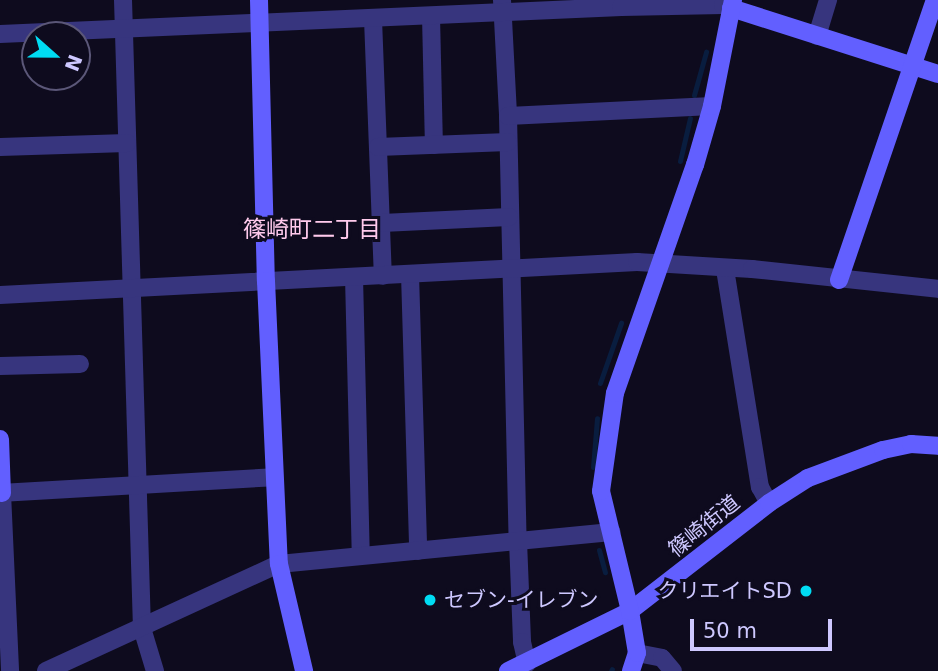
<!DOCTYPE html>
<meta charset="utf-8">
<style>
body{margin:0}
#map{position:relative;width:938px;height:671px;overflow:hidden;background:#0e0b1e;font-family:"DejaVu Sans","Noto Sans JP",sans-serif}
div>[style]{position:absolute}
.stream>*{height:5px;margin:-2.5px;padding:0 2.5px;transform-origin:2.5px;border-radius:2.5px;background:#091d3f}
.street>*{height:18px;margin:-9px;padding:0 9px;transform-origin:9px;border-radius:9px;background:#37357e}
.secondary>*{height:18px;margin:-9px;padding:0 9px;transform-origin:9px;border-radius:9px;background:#625fff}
.dots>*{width:19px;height:19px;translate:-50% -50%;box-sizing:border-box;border:4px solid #0e0b1e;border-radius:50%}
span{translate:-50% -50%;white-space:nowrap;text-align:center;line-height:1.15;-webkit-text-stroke:6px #0e0b1e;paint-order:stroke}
.street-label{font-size:21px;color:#cec8ff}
.poi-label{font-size:21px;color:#cec8ff}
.right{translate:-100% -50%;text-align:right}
.left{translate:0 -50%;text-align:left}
.neighbourhood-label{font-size:23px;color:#ffcaec}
.north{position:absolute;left:21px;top:21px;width:70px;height:70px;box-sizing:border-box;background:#0e0b1e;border:2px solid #5b5778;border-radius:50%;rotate:111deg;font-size:19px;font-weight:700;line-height:28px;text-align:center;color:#cec8ff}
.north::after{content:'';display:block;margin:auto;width:24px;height:32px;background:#00dcf3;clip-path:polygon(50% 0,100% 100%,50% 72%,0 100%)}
.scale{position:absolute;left:690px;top:619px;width:142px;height:32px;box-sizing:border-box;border:4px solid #cec8ff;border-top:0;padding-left:9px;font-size:21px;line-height:24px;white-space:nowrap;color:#cec8ff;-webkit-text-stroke:5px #0e0b1e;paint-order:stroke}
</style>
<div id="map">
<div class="stream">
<i style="left:694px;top:95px;width:45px;rotate:-74.4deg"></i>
<i style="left:680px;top:161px;width:44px;rotate:-76.9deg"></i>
<i style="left:600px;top:383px;width:64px;rotate:-70.7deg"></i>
<i style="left:593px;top:467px;width:49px;rotate:-85.3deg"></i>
<i style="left:599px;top:550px;width:23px;rotate:75deg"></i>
<i style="left:611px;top:671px;width:2px;rotate:-63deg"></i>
</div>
<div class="street">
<i style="left:123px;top:0;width:628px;rotate:88.27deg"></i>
<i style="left:142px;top:628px;width:45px;rotate:73.2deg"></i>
<i style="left:502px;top:0;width:116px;rotate:87deg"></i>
<i style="left:508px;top:116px;width:425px;rotate:88.7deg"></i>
<i style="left:518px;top:541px;width:101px;rotate:87.7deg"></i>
<i style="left:522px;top:642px;width:22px;rotate:77deg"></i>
<i style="left:431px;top:16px;width:129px;rotate:88.7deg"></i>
<i style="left:373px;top:19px;width:257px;rotate:87.8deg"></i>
<i style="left:0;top:34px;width:622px;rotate:-2.49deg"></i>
<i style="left:621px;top:7px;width:102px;rotate:-1.1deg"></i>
<i style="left:723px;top:5px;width:9px;rotate:21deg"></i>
<i style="left:817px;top:36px;width:38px;rotate:-73deg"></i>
<i style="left:508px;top:116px;width:204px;rotate:-2.8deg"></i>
<i style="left:0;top:147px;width:127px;rotate:-1.8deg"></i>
<i style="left:378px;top:147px;width:130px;rotate:-2.2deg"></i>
<i style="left:382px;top:223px;width:127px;rotate:-2.7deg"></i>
<i style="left:725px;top:269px;width:221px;rotate:80.9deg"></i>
<i style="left:760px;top:487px;width:18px;rotate:61deg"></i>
<i style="left:410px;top:274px;width:277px;rotate:88.3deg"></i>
<i style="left:354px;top:277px;width:278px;rotate:88.6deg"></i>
<i style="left:0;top:295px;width:638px;rotate:-2.97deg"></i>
<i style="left:637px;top:262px;width:115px;rotate:3.5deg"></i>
<i style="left:752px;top:269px;width:187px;rotate:6.1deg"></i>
<i style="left:0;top:366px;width:80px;rotate:-1.4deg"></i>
<i style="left:0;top:493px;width:274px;rotate:-3.3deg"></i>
<i style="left:2px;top:493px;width:178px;rotate:87.4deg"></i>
<i style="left:637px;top:653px;width:25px;rotate:11deg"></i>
<i style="left:662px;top:658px;width:17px;rotate:50deg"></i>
<i style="left:46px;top:671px;width:256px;rotate:-24.7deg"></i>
<i style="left:279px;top:564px;width:334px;rotate:-5.5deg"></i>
</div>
<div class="secondary">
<i style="left:259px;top:0;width:281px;rotate:88.6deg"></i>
<i style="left:266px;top:281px;width:283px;rotate:87.4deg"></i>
<i style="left:279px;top:564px;width:110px;rotate:76.8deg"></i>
<i style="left:731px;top:8px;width:217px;rotate:17.7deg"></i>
<i style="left:839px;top:280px;width:296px;rotate:-71.1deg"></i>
<i style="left:0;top:439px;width:54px;rotate:87.9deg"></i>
<i style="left:508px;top:671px;width:136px;rotate:-26.2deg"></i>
<i style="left:630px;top:611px;width:176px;rotate:-37.8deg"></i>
<i style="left:769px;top:503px;width:46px;rotate:-32.7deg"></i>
<i style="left:808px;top:478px;width:80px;rotate:-20.5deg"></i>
<i style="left:883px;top:450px;width:29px;rotate:-12deg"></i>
<i style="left:911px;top:444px;width:27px;rotate:4deg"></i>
<i style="left:631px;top:671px;width:19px;rotate:-72deg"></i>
<i style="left:637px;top:653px;width:43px;rotate:-99.5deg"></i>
<i style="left:630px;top:611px;width:123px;rotate:-103.6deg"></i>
<i style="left:601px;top:491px;width:99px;rotate:-81.9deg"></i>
<i style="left:615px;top:393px;width:242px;rotate:-70.7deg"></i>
<i style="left:695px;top:165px;width:61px;rotate:-73.9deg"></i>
<i style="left:712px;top:106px;width:108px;rotate:-78.8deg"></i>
</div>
<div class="dots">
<i style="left:806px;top:591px;background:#00dcf3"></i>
<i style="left:430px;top:600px;background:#00dcf3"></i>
</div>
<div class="street-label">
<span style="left:704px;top:526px;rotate:-39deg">篠崎街道</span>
</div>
<div class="poi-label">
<span class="right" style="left:792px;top:591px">クリエイトSD</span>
<span class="left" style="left:444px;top:600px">セブン-イレブン</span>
</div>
<div class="neighbourhood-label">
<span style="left:312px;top:229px">篠崎町二丁目</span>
</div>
<div class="north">N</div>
<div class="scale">50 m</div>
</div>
